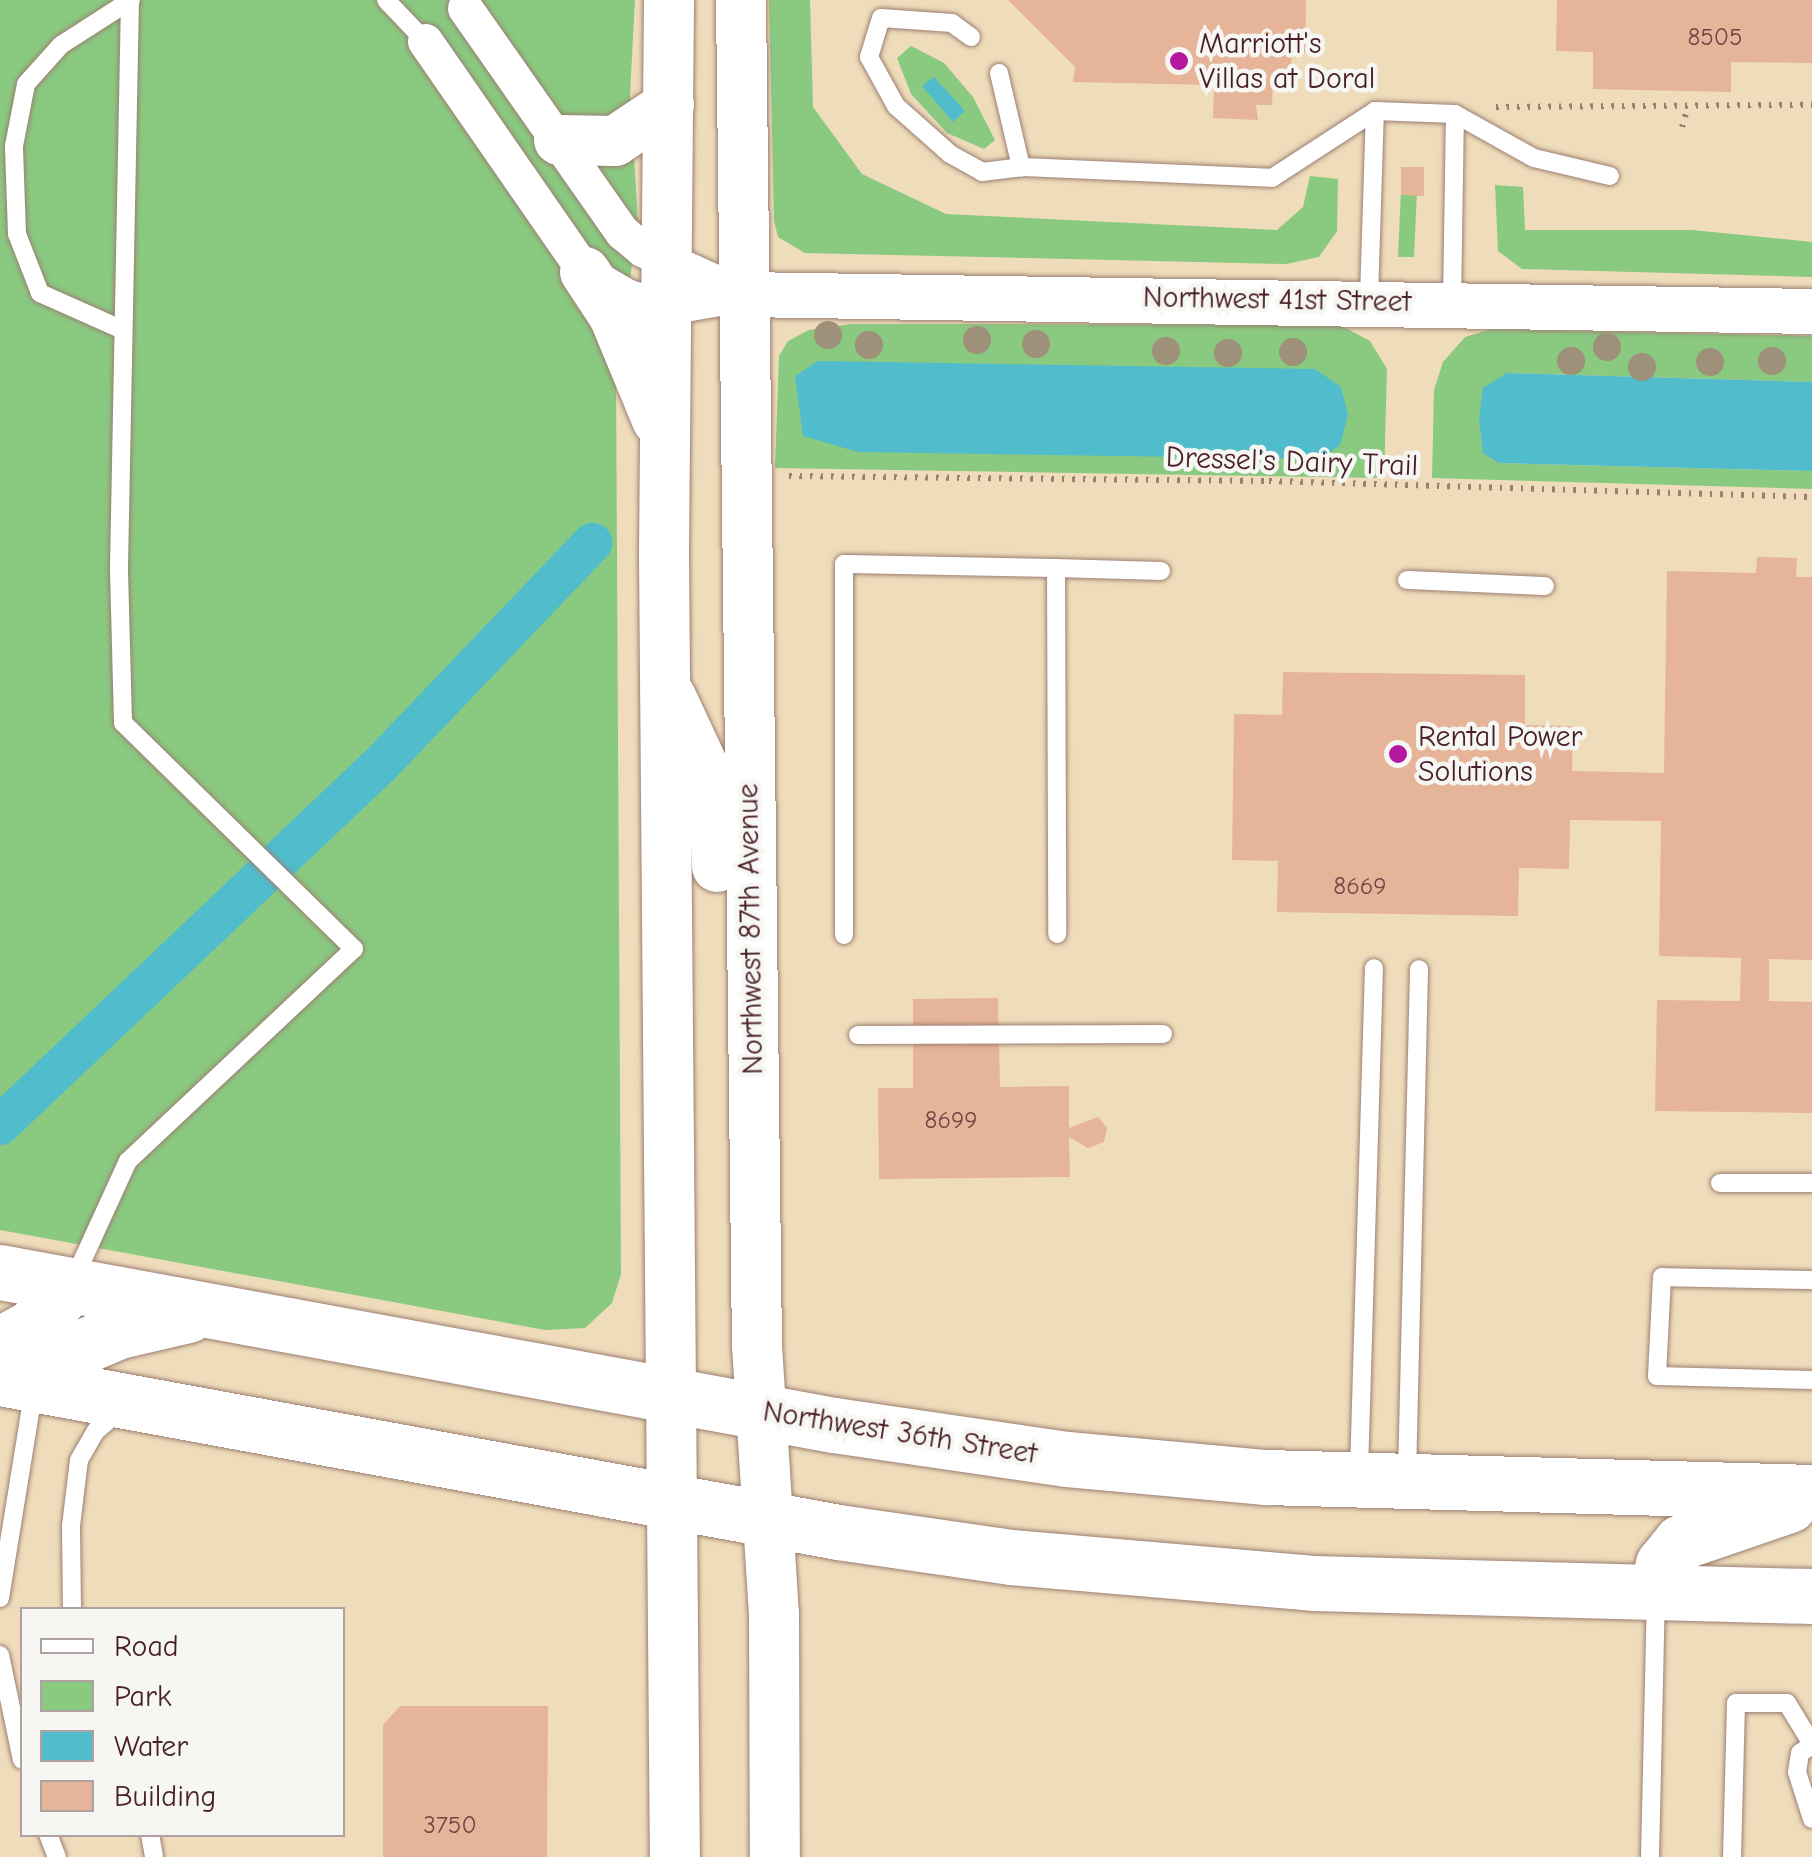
<!DOCTYPE html>
<style>
body{margin:0}
#map{position:relative;width:1812px;height:1857px;overflow:hidden;background:#eedcba;font-family:"Comic Neue",sans-serif}
div>[style]{position:absolute}
.green>*{inset:0;background:#8ac980}
.water>*{inset:0;background:#50bccc}
.canal>*{height:40px;margin:-20px;padding:0 20px;transform-origin:20px;border-radius:20px;background:#50bccc}
.building>*{inset:0;background:#e6b498}
.path>*{height:6px;margin-top:-3px;transform-origin:0;background:repeating-linear-gradient(90deg,#9c7e72 0 2.5px,transparent 0 10.5px)}
.roads{filter:drop-shadow(0 0 2px #9c7e72) drop-shadow(0 0 2px #9c7e72)}
.service>*{height:18px;margin:-9px;padding:0 9px;transform-origin:9px;border-radius:9px;background:#fff}
.minor>*{height:35px;margin:-17.5px;padding:0 17.5px;transform-origin:17.5px;border-radius:17.5px;background:#fff}
.tertiary>*{height:45px;margin:-22.5px;padding:0 22.5px;transform-origin:22.5px;border-radius:22.5px;background:#fff}
.secondary>*{height:50px;margin:-25px;padding:0 25px;transform-origin:25px;border-radius:25px;background:#fff}
.primary>*{height:55px;margin:-27.5px;padding:0 27.5px;transform-origin:27.5px;border-radius:27.5px;background:#fff}
.trees>*{width:28px;height:28px;margin:-14px;border-radius:50%;background:#9e9079}
.dots>*{width:28px;height:28px;translate:-50% -50%;box-sizing:border-box;border:5px solid #f6f6f2;border-radius:50%}
span{translate:-50% -50%;white-space:nowrap;text-align:center;line-height:1.15;-webkit-text-stroke:9px #f6f6f2;paint-order:stroke}
.number-label{font-size:25px;color:#714446}
.number-label span{-webkit-text-stroke-width:0}
.poi-label{font-size:30px;color:#4a1f2b}
.left{translate:0 -50%;text-align:left}
.street-label{font-size:30px;color:#4a1f2b}
.legend{position:absolute;left:20px;top:1607px;width:325px;height:230px;box-sizing:border-box;background:#f6f6f2;border:2px solid #b1a0a2;margin:0;padding:12px 18px;list-style:none;font-size:30px;color:#4a1f2b}
.legend li{display:flex;align-items:center;gap:20px;height:50px}
.legend b{width:50px;border:2px solid #b1a0a2}
</style>
<div id="map">
<div class="green">
<i style="clip-path:polygon(0 0,635px 0,630px 95px,638px 221px,616px 380px,621px 1274px,612px 1303px,585px 1328px,545px 1330px,0 1230px)"></i>
<i style="clip-path:polygon(769px 0,810px 0,813px 107px,862px 174px,946px 214px,1277px 230px,1303px 207px,1310px 176px,1338px 179px,1337px 231px,1319px 257px,1286px 264px,805px 253px,778px 237px,774px 221px)"></i>
<i style="clip-path:polygon(911px 46px,944px 63px,973px 97px,995px 140px,984px 149px,947px 133px,911px 94px,897px 58px)"></i>
<i style="clip-path:polygon(1402px 169px,1418px 169px,1414px 257px,1398px 257px)"></i>
<i style="clip-path:polygon(1495px 185px,1523px 187px,1525px 230px,1692px 230px,1812px 242px,1812px 277px,1522px 269px,1498px 251px)"></i>
<i style="clip-path:polygon(851px 324px,1340px 325px,1370px 341px,1387px 369px,1384px 478px,775px 468px,779px 356px,788px 341px,809px 330px)"></i>
<i style="clip-path:polygon(1492px 329px,1812px 336px,1812px 382px,1507px 373px,1499px 463px,1812px 471px,1812px 489px,1432px 478px,1434px 390px,1443px 362px,1465px 337px)"></i>
</div>
<div class="water">
<i style="clip-path:polygon(934px 77px,965px 111px,953px 122px,922px 86px)"></i>
<i style="clip-path:polygon(818px 361px,1315px 369px,1341px 387px,1348px 415px,1340px 445px,1321px 459px,858px 452px,803px 436px,795px 376px)"></i>
<i style="clip-path:polygon(1507px 373px,1812px 382px,1812px 471px,1499px 463px,1483px 453px,1479px 418px,1483px 388px)"></i>
</div>
<div class="canal">
<i style="left:0;top:1125px;width:525px;rotate:-43.46deg"></i>
<i style="left:381px;top:764px;width:306px;rotate:-46.3deg"></i>
</div>
<div class="building">
<i style="clip-path:polygon(1008px 0,1306px 0,1305px 53px,1292px 54px,1290px 77px,1273px 78px,1272px 105px,1256px 105px,1258px 120px,1213px 118px,1214px 85px,1073px 82px,1075px 67px)"></i>
<i style="clip-path:polygon(1557px 0,1812px 0,1812px 63px,1731px 62px,1731px 92px,1593px 89px,1593px 52px,1556px 51px)"></i>
<i style="clip-path:polygon(1401px 167px,1424px 167px,1424px 196px,1401px 195px)"></i>
<i style="clip-path:polygon(1757px 557px,1797px 558px,1796px 577px,1812px 577px,1812px 960px,1769px 959px,1769px 1001px,1812px 1002px,1812px 1113px,1655px 1111px,1657px 1000px,1740px 1001px,1741px 958px,1659px 956px,1661px 821px,1570px 820px,1569px 869px,1519px 868px,1518px 916px,1277px 912px,1278px 861px,1232px 860px,1234px 714px,1282px 715px,1283px 672px,1525px 675px,1525px 725px,1573px 726px,1572px 771px,1664px 773px,1667px 571px,1756px 573px)"></i>
<i style="clip-path:polygon(998px 998px,1000px 1087px,1069px 1086px,1069px 1128px,1098px 1117px,1107px 1128px,1104px 1142px,1088px 1148px,1069px 1137px,1070px 1177px,879px 1179px,878px 1088px,913px 1088px,913px 999px)"></i>
<i style="clip-path:polygon(400px 1706px,548px 1706px,547px 1857px,383px 1857px,383px 1725px)"></i>
</div>
<div class="path">
<i style="left:1496px;top:107px;width:316px;rotate:-0.4deg"></i>
<i style="left:1682px;top:127px;width:19px;rotate:-74deg"></i>
<i style="left:789px;top:476px;width:480px;rotate:0.6deg"></i>
<i style="left:1269px;top:481px;width:543px;rotate:1.69deg"></i>
</div>
<div class="roads">
<div class="service">
<i style="left:386px;top:0;width:57px;rotate:46.4deg"></i>
<i style="left:971px;top:37px;width:24px;rotate:-144deg"></i>
<i style="left:952px;top:23px;width:71px;rotate:-176deg"></i>
<i style="left:881px;top:18px;width:41px;rotate:107.1deg"></i>
<i style="left:869px;top:57px;width:56px;rotate:61.1deg"></i>
<i style="left:896px;top:106px;width:72px;rotate:41.6deg"></i>
<i style="left:950px;top:154px;width:37px;rotate:29deg"></i>
<i style="left:982px;top:172px;width:39px;rotate:-7deg"></i>
<i style="left:999px;top:73px;width:97px;rotate:76.8deg"></i>
<i style="left:1021px;top:167px;width:251px;rotate:2.5deg"></i>
<i style="left:1272px;top:178px;width:123px;rotate:-33deg"></i>
<i style="left:1375px;top:111px;width:80px;rotate:2.1deg"></i>
<i style="left:1455px;top:114px;width:90px;rotate:29.1deg"></i>
<i style="left:1534px;top:158px;width:78px;rotate:13.3deg"></i>
<i style="left:1369px;top:299px;width:188px;rotate:-88.2deg"></i>
<i style="left:1452px;top:302px;width:188px;rotate:-89.1deg"></i>
<i style="left:123px;top:330px;width:91px;rotate:-156deg"></i>
<i style="left:40px;top:293px;width:63px;rotate:-111.3deg"></i>
<i style="left:17px;top:234px;width:88px;rotate:-92deg"></i>
<i style="left:14px;top:146px;width:63px;rotate:-79deg"></i>
<i style="left:26px;top:84px;width:52px;rotate:-48.1deg"></i>
<i style="left:61px;top:45px;width:83px;rotate:-32.7deg"></i>
<i style="left:1056px;top:568px;width:105px;rotate:1.6deg"></i>
<i style="left:1407px;top:580px;width:138px;rotate:2.5deg"></i>
<i style="left:844px;top:935px;width:371px;rotate:-90deg"></i>
<i style="left:844px;top:564px;width:212px;rotate:1.1deg"></i>
<i style="left:1056px;top:568px;width:366px;rotate:89.8deg"></i>
<i style="left:858px;top:1035px;width:305px;rotate:-0.2deg"></i>
<i style="left:1720px;top:1183px;width:92px"></i>
<i style="left:1812px;top:1280px;width:150px;rotate:-178.9deg"></i>
<i style="left:1662px;top:1277px;width:99px;rotate:92.9deg"></i>
<i style="left:1657px;top:1376px;width:155px;rotate:1.5deg"></i>
<i style="left:73px;top:1281px;width:132px;rotate:-65.4deg"></i>
<i style="left:128px;top:1161px;width:310px;rotate:-43.2deg"></i>
<i style="left:354px;top:949px;width:323px;rotate:-135.6deg"></i>
<i style="left:123px;top:723px;width:156px;rotate:-91.5deg"></i>
<i style="left:119px;top:567px;width:566px;rotate:-88.89deg"></i>
<i style="left:1359px;top:1472px;width:504px;rotate:-88.3deg"></i>
<i style="left:1407px;top:1476px;width:507px;rotate:-88.64deg"></i>
<i style="left:0;top:1598px;width:212px;rotate:-80.8deg"></i>
<i style="left:72px;top:1610px;width:84px;rotate:-90.7deg"></i>
<i style="left:71px;top:1526px;width:66px;rotate:-83.1deg"></i>
<i style="left:79px;top:1460px;width:34px;rotate:-60deg"></i>
<i style="left:96px;top:1431px;width:30px;rotate:-41deg"></i>
<i style="left:0;top:1655px;width:107px;rotate:78.2deg"></i>
<i style="left:1812px;top:1745px;width:14px;rotate:146deg"></i>
<i style="left:1800px;top:1753px;width:19px;rotate:99deg"></i>
<i style="left:1797px;top:1772px;width:49px;rotate:72.3deg"></i>
<i style="left:48px;top:1834px;width:25px;rotate:69deg"></i>
<i style="left:150px;top:1834px;width:23px;rotate:80deg"></i>
<i style="left:1650px;top:1857px;width:260px;rotate:-88.7deg"></i>
<i style="left:1732px;top:1857px;width:154px;rotate:-88.5deg"></i>
<i style="left:1736px;top:1703px;width:51px"></i>
<i style="left:1787px;top:1703px;width:48px;rotate:58.6deg"></i>
</div>
<div class="minor">
<i style="left:465px;top:8px;width:274px;rotate:55deg"></i>
<i style="left:622px;top:232px;width:26px;rotate:40deg"></i>
<i style="left:642px;top:249px;width:110px;rotate:24.2deg"></i>
<i style="left:425px;top:41px;width:281px;rotate:55.3deg"></i>
<i style="left:585px;top:272px;width:50px;rotate:30.2deg"></i>
<i style="left:628px;top:297px;width:40px;rotate:14.4deg"></i>
<i style="left:667px;top:307px;width:76px;rotate:-9.8deg"></i>
</div>
<div class="tertiary">
<i style="left:742px;top:294px;width:1070px;rotate:0.91deg"></i>
</div>
<div class="secondary">
<i style="left:669px;top:0;width:556px;rotate:90.52deg"></i>
<i style="left:664px;top:556px;width:1301px;rotate:89.52deg"></i>
<i style="left:741px;top:0;width:1345px;rotate:89.32deg"></i>
<i style="left:757px;top:1345px;width:270px;rotate:86.4deg"></i>
<i style="left:774px;top:1614px;width:243px;rotate:89.8deg"></i>
<i style="left:559px;top:140px;width:56px;rotate:1deg"></i>
<i style="left:615px;top:141px;width:65px;rotate:-33.7deg"></i>
<i style="left:585px;top:272px;width:53px;rotate:56.6deg"></i>
<i style="left:614px;top:316px;width:113px;rotate:67.5deg"></i>
<i style="left:671px;top:697px;width:99px;rotate:65deg"></i>
<i style="left:713px;top:787px;width:80px;rotate:87.1deg"></i>
</div>
<div class="primary">
<i style="left:0;top:1272px;width:848px;rotate:10.4deg"></i>
<i style="left:834px;top:1425px;width:235px;rotate:8.3deg"></i>
<i style="left:1067px;top:1459px;width:200px;rotate:5.2deg"></i>
<i style="left:1266px;top:1477px;width:546px;rotate:1.57deg"></i>
<i style="left:0;top:1344px;width:36px;rotate:-28deg"></i>
<i style="left:32px;top:1327px;width:57px;rotate:-47.1deg"></i>
<i style="left:0;top:1378px;width:852px;rotate:10.41deg"></i>
<i style="left:838px;top:1532px;width:175px;rotate:8.2deg"></i>
<i style="left:1011px;top:1557px;width:303px;rotate:4.9deg"></i>
<i style="left:1313px;top:1583px;width:499px;rotate:1.5deg"></i>
<i style="left:35px;top:1384px;width:50px;rotate:-41.7deg"></i>
<i style="left:72px;top:1351px;width:51px;rotate:-23.1deg"></i>
<i style="left:119px;top:1331px;width:71px;rotate:-13.1deg"></i>
<i style="left:1656px;top:1592px;width:29px;rotate:-76deg"></i>
<i style="left:1663px;top:1564px;width:28px;rotate:-51deg"></i>
<i style="left:1681px;top:1542px;width:114px;rotate:-18.9deg"></i>
</div>
</div>
<div class="trees">
<i style="left:828px;top:335px"></i>
<i style="left:977px;top:340px"></i>
<i style="left:1036px;top:344px"></i>
<i style="left:869px;top:345px"></i>
<i style="left:1607px;top:347px"></i>
<i style="left:1166px;top:351px"></i>
<i style="left:1293px;top:352px"></i>
<i style="left:1228px;top:353px"></i>
<i style="left:1571px;top:361px"></i>
<i style="left:1772px;top:361px"></i>
<i style="left:1710px;top:362px"></i>
<i style="left:1642px;top:367px"></i>
</div>
<div class="dots">
<i style="left:1179px;top:61px;background:#b5179e"></i>
<i style="left:1398px;top:754px;background:#b5179e"></i>
</div>
<div class="number-label">
<span style="left:1715px;top:37px">8505</span>
<span style="left:1360px;top:886px">8669</span>
<span style="left:951px;top:1120px">8699</span>
<span style="left:450px;top:1825px">3750</span>
</div>
<div class="poi-label">
<span class="left" style="left:1199px;top:61px">Marriott's<br>Villas at Doral</span>
<span class="left" style="left:1418px;top:754px">Rental Power<br>Solutions</span>
</div>
<div class="street-label">
<span style="left:1277px;top:300px;rotate:1deg">Northwest 41st Street</span>
<span style="left:1292px;top:462px;rotate:2deg">Dressel's Dairy Trail</span>
<span style="left:751px;top:929px;rotate:-91deg">Northwest 87th Avenue</span>
<span style="left:900px;top:1433px;rotate:9deg">Northwest 36th Street</span>
</div>
<ul class="legend">
<li><b style="height:12px;background:#fff"></b>Road</li>
<li><b style="height:28px;background:#8ac980"></b>Park</li>
<li><b style="height:28px;background:#50bccc"></b>Water</li>
<li><b style="height:28px;background:#e6b498"></b>Building</li>
</ul>
</div>
